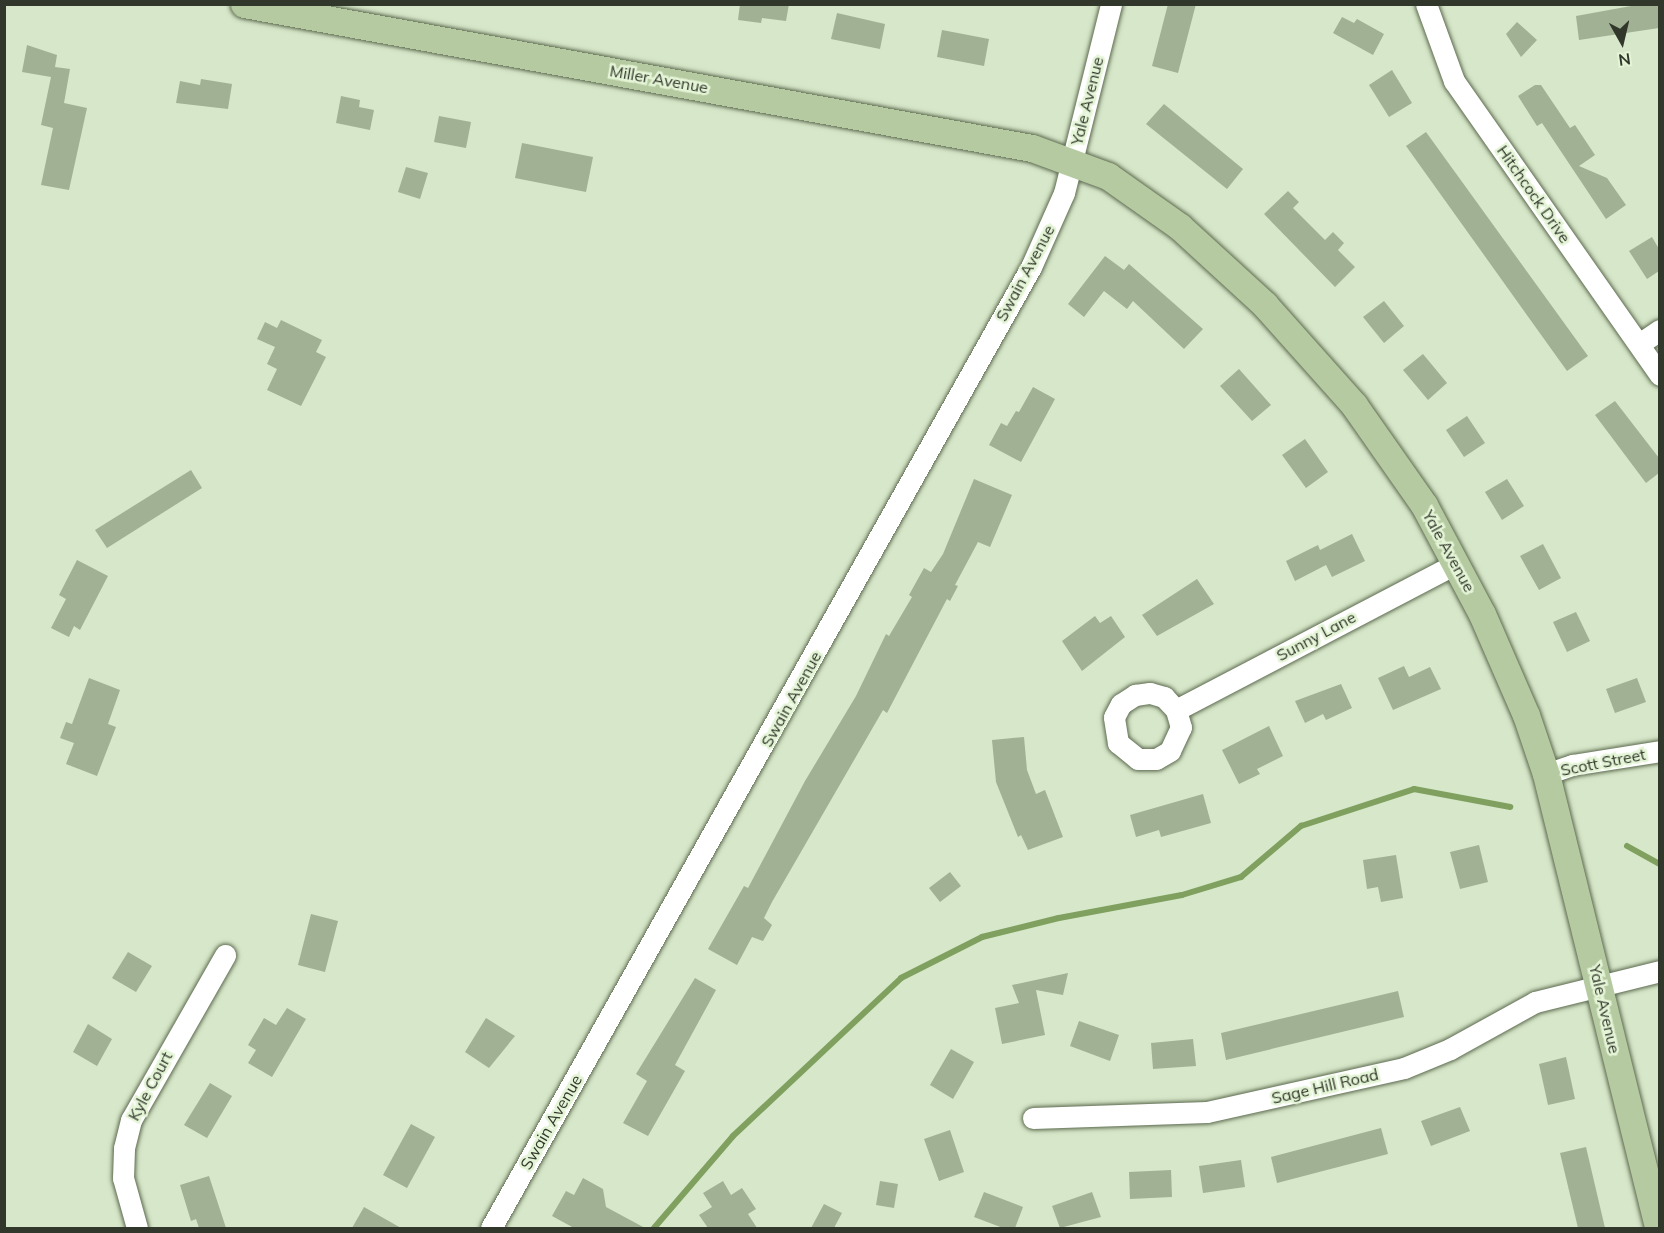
<!DOCTYPE html>
<style>
body{margin:0}
#map{position:relative;width:1664px;height:1233px;overflow:hidden;background:#d7e7c9;font-family:Mulish,sans-serif}
div>[style]{position:absolute}
.stream>*{height:6px;margin:-3px;padding:0 3px;transform-origin:3px;border-radius:3px;background:#7fa05f}
.building>*{inset:0;background:#a1b194}
.roads{filter:drop-shadow(0 0 2px #5c6a4f) drop-shadow(0 0 2px #5c6a4f)}
.minor>*{height:21px;margin:-10.5px;padding:0 10.5px;transform-origin:10.5px;border-radius:10.5px;background:#fff}
.major>*{height:27px;margin:-13.5px;padding:0 13.5px;transform-origin:13.5px;border-radius:13.5px;background:#b5caa0}
span{translate:-50% -50%;white-space:nowrap;text-align:center;line-height:1.15;-webkit-text-stroke:5px #e4f4d6;paint-order:stroke}
.street-label{font-size:16px;color:#31372b}
.frame{position:absolute;inset:0;border:6px solid #31372b;pointer-events:none}
.north{position:absolute;left:1592px;top:12px;width:60px;height:60px;-webkit-text-stroke:4px #e4f4d6;paint-order:stroke;rotate:172deg;font-size:16px;font-weight:700;line-height:24px;text-align:center;color:#31372b}
.north::after{content:'';display:block;margin:auto;width:21px;height:27px;background:#31372b;clip-path:polygon(50% 0,100% 100%,50% 72%,0 100%)}
</style>
<div id="map">
<div class="stream">
<i style="left:1627px;top:846px;width:38px;rotate:29deg"></i>
<i style="left:654px;top:1228px;width:121px;rotate:-49.3deg"></i>
<i style="left:733px;top:1136px;width:231px;rotate:-43.2deg"></i>
<i style="left:901px;top:978px;width:91px;rotate:-26.8deg"></i>
<i style="left:982px;top:937px;width:79px;rotate:-13.9deg"></i>
<i style="left:1059px;top:918px;width:125px;rotate:-10.6deg"></i>
<i style="left:1182px;top:895px;width:62px;rotate:-17deg"></i>
<i style="left:1241px;top:877px;width:79px;rotate:-40.4deg"></i>
<i style="left:1301px;top:826px;width:119px;rotate:-18.1deg"></i>
<i style="left:1414px;top:789px;width:98px;rotate:10.6deg"></i>
</div>
<div class="building">
<i style="clip-path:polygon(740px 4px,789px 4px,786px 21px,762px 18px,761px 23px,738px 20px)"></i>
<i style="clip-path:polygon(1168px 4px,1196px 4px,1178px 73px,1152px 66px)"></i>
<i style="clip-path:polygon(1642px 4px,1659px 4px,1659px 28px,1579px 40px,1576px 16px)"></i>
<i style="clip-path:polygon(837px 13px,885px 24px,880px 49px,831px 39px)"></i>
<i style="clip-path:polygon(1342px 17px,1354px 23px,1357px 19px,1384px 34px,1373px 55px,1333px 33px)"></i>
<i style="clip-path:polygon(1517px 22px,1537px 40px,1521px 57px,1506px 34px)"></i>
<i style="clip-path:polygon(942px 30px,989px 39px,984px 66px,937px 57px)"></i>
<i style="clip-path:polygon(27px 45px,57px 55px,55px 67px,70px 69px,64px 103px,87px 108px,69px 190px,41px 185px,53px 128px,41px 125px,51px 77px,22px 72px)"></i>
<i style="clip-path:polygon(1392px 70px,1412px 103px,1389px 117px,1369px 85px)"></i>
<i style="clip-path:polygon(201px 79px,232px 84px,228px 109px,176px 103px,180px 81px,200px 85px)"></i>
<i style="clip-path:polygon(1535px 85px,1541px 85px,1570px 128px,1575px 125px,1595px 155px,1579px 166px,1607px 178px,1626px 205px,1606px 219px,1542px 123px,1537px 126px,1518px 96px)"></i>
<i style="clip-path:polygon(341px 96px,360px 100px,359px 107px,374px 110px,370px 130px,336px 123px)"></i>
<i style="clip-path:polygon(1164px 104px,1243px 169px,1227px 189px,1146px 124px)"></i>
<i style="clip-path:polygon(439px 116px,471px 122px,466px 148px,434px 142px)"></i>
<i style="clip-path:polygon(1426px 132px,1588px 356px,1567px 371px,1406px 146px)"></i>
<i style="clip-path:polygon(522px 143px,593px 157px,586px 192px,515px 178px)"></i>
<i style="clip-path:polygon(406px 167px,428px 173px,420px 199px,398px 192px)"></i>
<i style="clip-path:polygon(1288px 191px,1299px 202px,1293px 208px,1325px 240px,1333px 232px,1344px 243px,1338px 250px,1355px 267px,1335px 287px,1264px 214px)"></i>
<i style="clip-path:polygon(1652px 237px,1659px 249px,1659px 271px,1647px 279px,1629px 251px)"></i>
<i style="clip-path:polygon(1105px 256px,1124px 270px,1129px 264px,1203px 329px,1184px 349px,1133px 301px,1127px 309px,1104px 291px,1084px 317px,1068px 304px)"></i>
<i style="clip-path:polygon(1384px 301px,1404px 326px,1384px 343px,1363px 317px)"></i>
<i style="clip-path:polygon(281px 320px,322px 340px,316px 352px,326px 357px,301px 406px,267px 390px,277px 369px,267px 364px,275px 347px,257px 339px,265px 322px,277px 328px)"></i>
<i style="clip-path:polygon(1423px 354px,1447px 383px,1428px 400px,1403px 370px)"></i>
<i style="clip-path:polygon(1239px 369px,1271px 405px,1252px 421px,1220px 386px)"></i>
<i style="clip-path:polygon(1033px 387px,1055px 399px,1021px 462px,989px 445px,1001px 423px,1007px 426px,1016px 411px,1019px 412px)"></i>
<i style="clip-path:polygon(1615px 401px,1659px 458px,1659px 473px,1646px 483px,1595px 415px)"></i>
<i style="clip-path:polygon(1467px 416px,1485px 443px,1464px 457px,1446px 430px)"></i>
<i style="clip-path:polygon(1305px 439px,1328px 472px,1306px 488px,1282px 455px)"></i>
<i style="clip-path:polygon(191px 470px,202px 488px,107px 548px,95px 530px)"></i>
<i style="clip-path:polygon(974px 479px,1012px 495px,990px 547px,978px 542px,955px 585px,958px 586px,950px 601px,947px 599px,887px 713px,883px 710px,772px 902px,764px 918px,772px 925px,763px 941px,752px 937px,737px 965px,708px 949px,744px 886px,748px 888px,805px 781px,856px 696px,886px 634px,889px 636px,912px 597px,909px 595px,924px 568px,931px 572px,943px 554px)"></i>
<i style="clip-path:polygon(1507px 479px,1524px 506px,1502px 520px,1485px 492px)"></i>
<i style="clip-path:polygon(1352px 534px,1365px 561px,1332px 577px,1326px 565px,1295px 581px,1286px 561px,1318px 545px,1320px 550px)"></i>
<i style="clip-path:polygon(1543px 544px,1561px 578px,1539px 590px,1520px 556px)"></i>
<i style="clip-path:polygon(77px 560px,108px 576px,80px 630px,74px 626px,69px 637px,51px 628px,66px 599px,59px 595px)"></i>
<i style="clip-path:polygon(1197px 579px,1214px 604px,1157px 636px,1142px 615px)"></i>
<i style="clip-path:polygon(1576px 612px,1590px 641px,1567px 652px,1553px 622px)"></i>
<i style="clip-path:polygon(1095px 616px,1100px 623px,1111px 616px,1125px 637px,1082px 671px,1062px 641px)"></i>
<i style="clip-path:polygon(1404px 666px,1409px 677px,1430px 667px,1441px 689px,1393px 710px,1378px 678px)"></i>
<i style="clip-path:polygon(89px 678px,120px 690px,108px 724px,116px 727px,97px 776px,66px 764px,74px 743px,60px 738px,66px 722px,72px 724px)"></i>
<i style="clip-path:polygon(1637px 678px,1646px 702px,1615px 713px,1606px 689px)"></i>
<i style="clip-path:polygon(1341px 684px,1352px 708px,1326px 720px,1323px 714px,1305px 723px,1295px 701px)"></i>
<i style="clip-path:polygon(1269px 726px,1283px 756px,1257px 769px,1260px 774px,1239px 784px,1222px 750px)"></i>
<i style="clip-path:polygon(1024px 737px,1027px 770px,1036px 794px,1045px 790px,1063px 837px,1028px 850px,1021px 835px,1018px 837px,996px 782px,992px 740px)"></i>
<i style="clip-path:polygon(1203px 794px,1211px 823px,1161px 837px,1159px 830px,1136px 837px,1130px 815px)"></i>
<i style="clip-path:polygon(1479px 845px,1488px 882px,1460px 889px,1450px 852px)"></i>
<i style="clip-path:polygon(1396px 855px,1403px 898px,1381px 902px,1378px 887px,1367px 889px,1363px 860px)"></i>
<i style="clip-path:polygon(950px 872px,961px 886px,940px 902px,929px 888px)"></i>
<i style="clip-path:polygon(311px 914px,338px 921px,325px 972px,298px 965px)"></i>
<i style="clip-path:polygon(128px 952px,152px 966px,136px 992px,112px 978px)"></i>
<i style="clip-path:polygon(1068px 973px,1063px 995px,1036px 990px,1045px 1035px,1002px 1044px,995px 1008px,1019px 1003px,1012px 985px)"></i>
<i style="clip-path:polygon(695px 978px,716px 990px,675px 1065px,685px 1071px,648px 1136px,623px 1123px,647px 1081px,636px 1074px)"></i>
<i style="clip-path:polygon(1398px 991px,1404px 1017px,1226px 1060px,1221px 1033px)"></i>
<i style="clip-path:polygon(287px 1008px,306px 1019px,272px 1077px,248px 1063px,256px 1050px,248px 1045px,264px 1018px,276px 1025px)"></i>
<i style="clip-path:polygon(486px 1018px,515px 1036px,489px 1068px,465px 1052px)"></i>
<i style="clip-path:polygon(1079px 1021px,1119px 1035px,1110px 1061px,1070px 1046px)"></i>
<i style="clip-path:polygon(88px 1024px,112px 1039px,97px 1066px,73px 1052px)"></i>
<i style="clip-path:polygon(1193px 1039px,1196px 1066px,1153px 1069px,1151px 1043px)"></i>
<i style="clip-path:polygon(951px 1049px,974px 1062px,953px 1099px,930px 1085px)"></i>
<i style="clip-path:polygon(1566px 1057px,1575px 1099px,1548px 1105px,1539px 1064px)"></i>
<i style="clip-path:polygon(210px 1083px,232px 1096px,207px 1138px,184px 1125px)"></i>
<i style="clip-path:polygon(1460px 1107px,1470px 1131px,1431px 1146px,1421px 1121px)"></i>
<i style="clip-path:polygon(411px 1124px,435px 1137px,407px 1188px,383px 1175px)"></i>
<i style="clip-path:polygon(1381px 1128px,1388px 1154px,1277px 1183px,1271px 1157px)"></i>
<i style="clip-path:polygon(950px 1130px,964px 1172px,939px 1181px,924px 1139px)"></i>
<i style="clip-path:polygon(1586px 1147px,1605px 1228px,1578px 1228px,1560px 1153px)"></i>
<i style="clip-path:polygon(1241px 1160px,1245px 1187px,1203px 1193px,1199px 1166px)"></i>
<i style="clip-path:polygon(1171px 1170px,1172px 1197px,1130px 1199px,1129px 1172px)"></i>
<i style="clip-path:polygon(209px 1176px,226px 1228px,199px 1228px,196px 1219px,191px 1221px,180px 1185px)"></i>
<i style="clip-path:polygon(583px 1178px,603px 1189px,606px 1207px,645px 1228px,574px 1228px,552px 1216px,566px 1191px,574px 1195px)"></i>
<i style="clip-path:polygon(723px 1181px,731px 1195px,742px 1188px,756px 1209px,748px 1214px,757px 1228px,708px 1228px,699px 1215px,712px 1207px,703px 1193px)"></i>
<i style="clip-path:polygon(880px 1181px,898px 1184px,894px 1208px,876px 1205px)"></i>
<i style="clip-path:polygon(984px 1192px,1023px 1207px,1015px 1228px,1003px 1228px,974px 1217px)"></i>
<i style="clip-path:polygon(1092px 1192px,1101px 1217px,1060px 1228px,1052px 1206px)"></i>
<i style="clip-path:polygon(824px 1204px,842px 1213px,834px 1228px,811px 1228px)"></i>
<i style="clip-path:polygon(364px 1207px,401px 1228px,352px 1228px)"></i>
</div>
<div class="roads">
<div class="minor">
<i style="left:1426px;top:4px;width:82px;rotate:70deg"></i>
<i style="left:1454px;top:81px;width:359px;rotate:55deg"></i>
<i style="left:1639px;top:344px;width:25px;rotate:-34deg"></i>
<i style="left:1176px;top:710px;width:18px;rotate:74deg"></i>
<i style="left:1181px;top:727px;width:26px;rotate:115deg"></i>
<i style="left:1170px;top:751px;width:16px;rotate:150deg"></i>
<i style="left:1156px;top:759px;width:18px;rotate:180deg"></i>
<i style="left:1138px;top:759px;width:26px;rotate:-141deg"></i>
<i style="left:1118px;top:743px;width:26px;rotate:-99deg"></i>
<i style="left:1114px;top:717px;width:15px;rotate:-62deg"></i>
<i style="left:1121px;top:704px;width:17px;rotate:-33deg"></i>
<i style="left:1135px;top:695px;width:15px;rotate:-8deg"></i>
<i style="left:1150px;top:693px;width:15px;rotate:16deg"></i>
<i style="left:1164px;top:697px;width:18px;rotate:47deg"></i>
<i style="left:1176px;top:710px;width:317px;rotate:-27.6deg"></i>
<i style="left:1546px;top:774px;width:28px;rotate:-19deg"></i>
<i style="left:1572px;top:765px;width:89px;rotate:-9deg"></i>
<i style="left:1033px;top:1118px;width:174px;rotate:-2deg"></i>
<i style="left:1207px;top:1112px;width:202px;rotate:-12.6deg"></i>
<i style="left:1404px;top:1068px;width:50px;rotate:-22.4deg"></i>
<i style="left:1450px;top:1049px;width:97px;rotate:-28.9deg"></i>
<i style="left:1535px;top:1002px;width:129px;rotate:-13.9deg"></i>
<i style="left:137px;top:1228px;width:52px;rotate:-105.6deg"></i>
<i style="left:123px;top:1178px;width:30px;rotate:-88deg"></i>
<i style="left:124px;top:1148px;width:29px;rotate:-76deg"></i>
<i style="left:131px;top:1120px;width:190px;rotate:-60.3deg"></i>
<i style="left:491px;top:1228px;width:1102px;rotate:-60.67deg"></i>
<i style="left:1031px;top:267px;width:81px;rotate:-66deg"></i>
<i style="left:1064px;top:193px;width:195px;rotate:-76deg"></i>
</div>
<div class="major">
<i style="left:244px;top:4px;width:801px;rotate:10.36deg"></i>
<i style="left:1032px;top:148px;width:81px;rotate:20.2deg"></i>
<i style="left:1108px;top:176px;width:88px;rotate:35.3deg"></i>
<i style="left:1180px;top:227px;width:115px;rotate:42.5deg"></i>
<i style="left:1265px;top:305px;width:134px;rotate:48.3deg"></i>
<i style="left:1354px;top:405px;width:122px;rotate:55deg"></i>
<i style="left:1424px;top:505px;width:123px;rotate:62deg"></i>
<i style="left:1482px;top:614px;width:110px;rotate:66.5deg"></i>
<i style="left:1526px;top:715px;width:62px;rotate:71.3deg"></i>
<i style="left:1546px;top:774px;width:468px;rotate:76.1deg"></i>
</div>
</div>
<div class="street-label">
<span style="left:659px;top:79px;rotate:10deg">Miller Avenue</span>
<span style="left:1087px;top:101px;rotate:-76deg">Yale Avenue</span>
<span style="left:1534px;top:194px;rotate:55deg">Hitchcock Drive</span>
<span style="left:1025px;top:273px;rotate:-62deg">Swain Avenue</span>
<span style="left:1449px;top:551px;rotate:61deg">Yale Avenue</span>
<span style="left:1316px;top:636px;rotate:-28deg">Sunny Lane</span>
<span style="left:791px;top:699px;rotate:-61deg">Swain Avenue</span>
<span style="left:1603px;top:762px;rotate:-11deg">Scott Street</span>
<span style="left:1605px;top:1009px;rotate:77deg">Yale Avenue</span>
<span style="left:150px;top:1086px;rotate:-62deg">Kyle Court</span>
<span style="left:1325px;top:1086px;rotate:-13deg">Sage Hill Road</span>
<span style="left:551px;top:1122px;rotate:-60deg">Swain Avenue</span>
</div>
<div class="frame"></div>
<div class="north">N</div>
</div>
